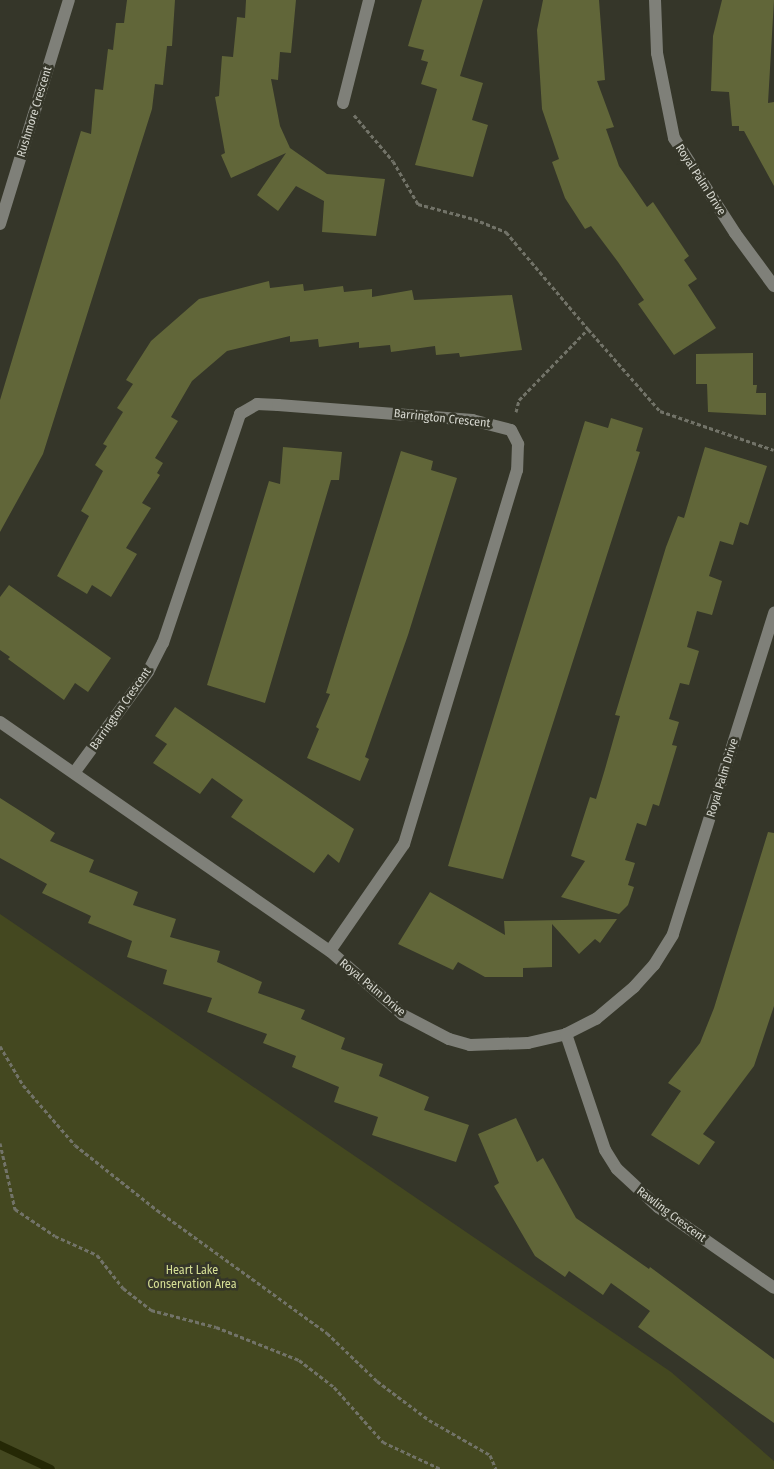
<!DOCTYPE html>
<style>
body{margin:0}
#map{position:relative;width:774px;height:1469px;overflow:hidden;background:#353629;font-family:"Fira Sans Condensed",sans-serif}
div>[style]{position:absolute}
.green>*{inset:0;background:#444820}
.stream>*{height:8px;margin:-4px;padding:0 4px;transform-origin:4px;border-radius:4px;background:#252805}
.building>*{inset:0;background:#616639}
.path>*{height:3px;margin-top:-1.5px;transform-origin:0;background:repeating-linear-gradient(90deg,#727368 0 4px,transparent 0 6.5px)}
.minor>*{height:12px;margin:-6px;padding:0 6px;transform-origin:6px;border-radius:6px;background:#7f8079}
span{translate:-50% -50%;white-space:nowrap;text-align:center;line-height:1.15;-webkit-text-stroke:5px #353629;paint-order:stroke}
.street-label{font-size:12px;color:#d6d7cf}
.park-label{font-size:12px;color:#d6df95}
</style>
<div id="map">
<div class="green">
<i style="clip-path:polygon(0 914px,671px 1372px,774px 1461px,774px 1469px,0 1469px)"></i>
</div>
<div class="stream">
<i style="left:0;top:1445px;width:56px;rotate:25.2deg"></i>
</div>
<div class="building">
<i style="clip-path:polygon(127px 0,175px 0,172px 46px,167px 46px,163px 85px,155px 84px,152px 109px,43px 454px,0 532px,0 400px,81px 131px,91px 134px,95px 89px,103px 90px,108px 49px,113px 50px,116px 23px,124px 23px)"></i>
<i style="clip-path:polygon(246px 0,296px 0,291px 53px,280px 52px,278px 80px,271px 79px,280px 126px,290px 148px,327px 174px,385px 179px,376px 236px,322px 232px,324px 201px,296px 186px,278px 211px,257px 195px,286px 153px,231px 178px,221px 155px,225px 153px,215px 97px,219px 96px,222px 56px,233px 57px,237px 17px,245px 18px)"></i>
<i style="clip-path:polygon(422px 0,483px 0,460px 76px,483px 83px,472px 120px,488px 125px,473px 177px,415px 165px,437px 89px,421px 84px,428px 62px,421px 60px,424px 50px,408px 46px)"></i>
<i style="clip-path:polygon(543px 0,599px 0,605px 80px,597px 81px,614px 127px,606px 129px,619px 166px,647px 207px,653px 202px,689px 256px,684px 260px,697px 279px,688px 285px,716px 328px,674px 355px,638px 304px,644px 300px,618px 262px,591px 226px,585px 229px,565px 198px,552px 162px,559px 159px,542px 109px,537px 30px)"></i>
<i style="clip-path:polygon(722px 0,774px 0,768px 103px,774px 102px,774px 186px,744px 131px,739px 131px,739px 126px,732px 126px,729px 92px,711px 91px,713px 36px)"></i>
<i style="clip-path:polygon(269px 281px,270px 288px,303px 284px,304px 291px,343px 286px,344px 292px,372px 289px,372px 297px,412px 290px,414px 300px,512px 295px,522px 350px,460px 357px,459px 353px,436px 355px,435px 346px,391px 352px,390px 345px,359px 348px,359px 342px,319px 347px,318px 339px,290px 342px,290px 336px,227px 351px,192px 381px,171px 417px,178px 421px,155px 458px,163px 463px,157px 473px,160px 475px,142px 503px,151px 508px,126px 548px,137px 554px,111px 597px,92px 585px,87px 594px,57px 576px,89px 516px,81px 511px,103px 471px,95px 465px,107px 446px,103px 444px,123px 412px,117px 408px,133px 384px,126px 380px,151px 341px,199px 299px)"></i>
<i style="clip-path:polygon(753px 353px,753px 385px,757px 385px,756px 393px,766px 393px,766px 415px,708px 412px,707px 384px,696px 384px,696px 354px)"></i>
<i style="clip-path:polygon(611px 418px,643px 428px,636px 451px,640px 452px,503px 879px,448px 866px,585px 421px,608px 428px)"></i>
<i style="clip-path:polygon(283px 447px,342px 452px,339px 480px,331px 480px,265px 703px,207px 685px,269px 481px,280px 484px)"></i>
<i style="clip-path:polygon(705px 447px,767px 466px,748px 525px,740px 522px,733px 545px,720px 541px,709px 576px,722px 581px,712px 615px,697px 611px,687px 647px,699px 651px,689px 685px,680px 683px,669px 719px,679px 722px,672px 745px,677px 746px,659px 806px,653px 804px,646px 826px,637px 823px,625px 860px,635px 863px,628px 885px,634px 887px,628px 905px,619px 914px,561px 897px,585px 861px,571px 856px,590px 797px,596px 799px,605px 769px,620px 716px,615px 715px,666px 547px,678px 516px,684px 518px)"></i>
<i style="clip-path:polygon(401px 451px,433px 461px,431px 470px,457px 478px,408px 635px,365px 757px,369px 759px,360px 781px,307px 758px,319px 729px,316px 727px,330px 694px,326px 693px)"></i>
<i style="clip-path:polygon(9px 585px,111px 658px,88px 692px,75px 683px,64px 700px,8px 659px,10px 657px,0 650px,0 597px)"></i>
<i style="clip-path:polygon(175px 707px,354px 829px,339px 863px,328px 854px,314px 873px,231px 817px,243px 800px,212px 778px,200px 794px,153px 763px,167px 744px,155px 736px)"></i>
<i style="clip-path:polygon(0 798px,55px 833px,50px 841px,94px 860px,89px 872px,138px 892px,133px 905px,176px 919px,170px 937px,220px 951px,217px 962px,262px 982px,258px 993px,305px 1010px,301px 1019px,345px 1038px,341px 1049px,383px 1064px,379px 1076px,429px 1097px,424px 1110px,469px 1125px,456px 1162px,372px 1135px,378px 1117px,334px 1102px,339px 1087px,292px 1067px,296px 1056px,263px 1043px,267px 1034px,207px 1012px,212px 998px,163px 984px,167px 970px,127px 957px,132px 941px,88px 923px,91px 916px,42px 893px,47px 884px,0 858px)"></i>
<i style="clip-path:polygon(768px 832px,774px 833px,774px 1006px,754px 1066px,703px 1134px,715px 1142px,699px 1165px,651px 1135px,681px 1091px,668px 1083px,700px 1043px,714px 1008px)"></i>
<i style="clip-path:polygon(430px 892px,505px 935px,504px 921px,617px 919px,600px 943px,595px 939px,579px 954px,552px 924px,552px 967px,523px 968px,523px 977px,485px 977px,458px 962px,453px 970px,398px 944px)"></i>
<i style="clip-path:polygon(516px 1118px,537px 1162px,543px 1158px,576px 1218px,649px 1269px,650px 1267px,774px 1359px,774px 1423px,638px 1327px,650px 1311px,611px 1283px,603px 1295px,569px 1271px,565px 1277px,535px 1256px,494px 1186px,499px 1183px,478px 1134px)"></i>
</div>
<div class="path">
<i style="left:354px;top:115px;width:60px;rotate:49.7deg"></i>
<i style="left:393px;top:161px;width:50px;rotate:59.8deg"></i>
<i style="left:418px;top:204px;width:58px;rotate:15deg"></i>
<i style="left:474px;top:219px;width:35px;rotate:22deg"></i>
<i style="left:506px;top:232px;width:127px;rotate:49.8deg"></i>
<i style="left:516px;top:412px;width:12px;rotate:-76deg"></i>
<i style="left:519px;top:400px;width:99px;rotate:-45.8deg"></i>
<i style="left:588px;top:329px;width:109px;rotate:48.7deg"></i>
<i style="left:660px;top:411px;width:120px;rotate:18.9deg"></i>
<i style="left:0;top:1046px;width:45px;rotate:59.5deg"></i>
<i style="left:23px;top:1085px;width:79px;rotate:49.1deg"></i>
<i style="left:75px;top:1145px;width:105px;rotate:38.4deg"></i>
<i style="left:157px;top:1210px;width:210px;rotate:35.9deg"></i>
<i style="left:327px;top:1333px;width:69px;rotate:43.8deg"></i>
<i style="left:377px;top:1381px;width:65px;rotate:36.9deg"></i>
<i style="left:429px;top:1420px;width:70px;rotate:29.8deg"></i>
<i style="left:490px;top:1455px;width:15px;rotate:67deg"></i>
<i style="left:0;top:1143px;width:68px;rotate:77.2deg"></i>
<i style="left:15px;top:1209px;width:48px;rotate:34deg"></i>
<i style="left:55px;top:1236px;width:46px;rotate:24.3deg"></i>
<i style="left:97px;top:1255px;width:42px;rotate:51.8deg"></i>
<i style="left:123px;top:1288px;width:36px;rotate:38deg"></i>
<i style="left:151px;top:1310px;width:67px;rotate:14.7deg"></i>
<i style="left:216px;top:1327px;width:89px;rotate:21.7deg"></i>
<i style="left:299px;top:1360px;width:44px;rotate:37.6deg"></i>
<i style="left:334px;top:1387px;width:74px;rotate:48.3deg"></i>
<i style="left:383px;top:1442px;width:64px;rotate:25deg"></i>
</div>
<div class="minor">
<i style="left:655px;top:0;width:53px;rotate:87.8deg"></i>
<i style="left:657px;top:53px;width:87px;rotate:78.7deg"></i>
<i style="left:674px;top:138px;width:113px;rotate:57.3deg"></i>
<i style="left:735px;top:233px;width:66px;rotate:53.7deg"></i>
<i style="left:343px;top:103px;width:106px;rotate:-75.8deg"></i>
<i style="left:0;top:224px;width:234px;rotate:-72.9deg"></i>
<i style="left:0;top:722px;width:402px;rotate:34.8deg"></i>
<i style="left:330px;top:951px;width:97px;rotate:41.2deg"></i>
<i style="left:403px;top:1015px;width:52px;rotate:27.6deg"></i>
<i style="left:449px;top:1039px;width:22px;rotate:16deg"></i>
<i style="left:470px;top:1045px;width:58px;rotate:-2deg"></i>
<i style="left:528px;top:1043px;width:39px;rotate:-13deg"></i>
<i style="left:566px;top:1034px;width:34px;rotate:-27deg"></i>
<i style="left:596px;top:1019px;width:50px;rotate:-40.1deg"></i>
<i style="left:634px;top:987px;width:30px;rotate:-48deg"></i>
<i style="left:654px;top:965px;width:36px;rotate:-58deg"></i>
<i style="left:673px;top:934px;width:337px;rotate:-72.5deg"></i>
<i style="left:74px;top:773px;width:125px;rotate:-53.8deg"></i>
<i style="left:148px;top:672px;width:33px;rotate:-63deg"></i>
<i style="left:163px;top:643px;width:242px;rotate:-71.4deg"></i>
<i style="left:240px;top:414px;width:20px;rotate:-30deg"></i>
<i style="left:257px;top:404px;width:21px;rotate:3deg"></i>
<i style="left:278px;top:405px;width:195px;rotate:4.4deg"></i>
<i style="left:472px;top:420px;width:40px;rotate:14.4deg"></i>
<i style="left:511px;top:430px;width:16px;rotate:63deg"></i>
<i style="left:518px;top:444px;width:26px;rotate:92deg"></i>
<i style="left:517px;top:470px;width:391px;rotate:106.8deg"></i>
<i style="left:404px;top:844px;width:130px;rotate:124.7deg"></i>
<i style="left:566px;top:1034px;width:122px;rotate:71.4deg"></i>
<i style="left:605px;top:1150px;width:22px;rotate:58deg"></i>
<i style="left:617px;top:1169px;width:56px;rotate:42.8deg"></i>
<i style="left:658px;top:1207px;width:141px;rotate:34.9deg"></i>
</div>
<div class="street-label">
<span style="left:35px;top:112px;rotate:-73deg">Rushmore Crescent</span>
<span style="left:700px;top:180px;rotate:57deg">Royal Palm Drive</span>
<span style="left:442px;top:419px;rotate:6deg">Barrington Crescent</span>
<span style="left:121px;top:709px;rotate:-55deg">Barrington Crescent</span>
<span style="left:723px;top:778px;rotate:-73deg">Royal Palm Drive</span>
<span style="left:372px;top:988px;rotate:40deg">Royal Palm Drive</span>
<span style="left:671px;top:1215px;rotate:37deg">Rawling Crescent</span>
</div>
<div class="park-label">
<span style="left:192px;top:1278px">Heart Lake<br>Conservation Area</span>
</div>
</div>
